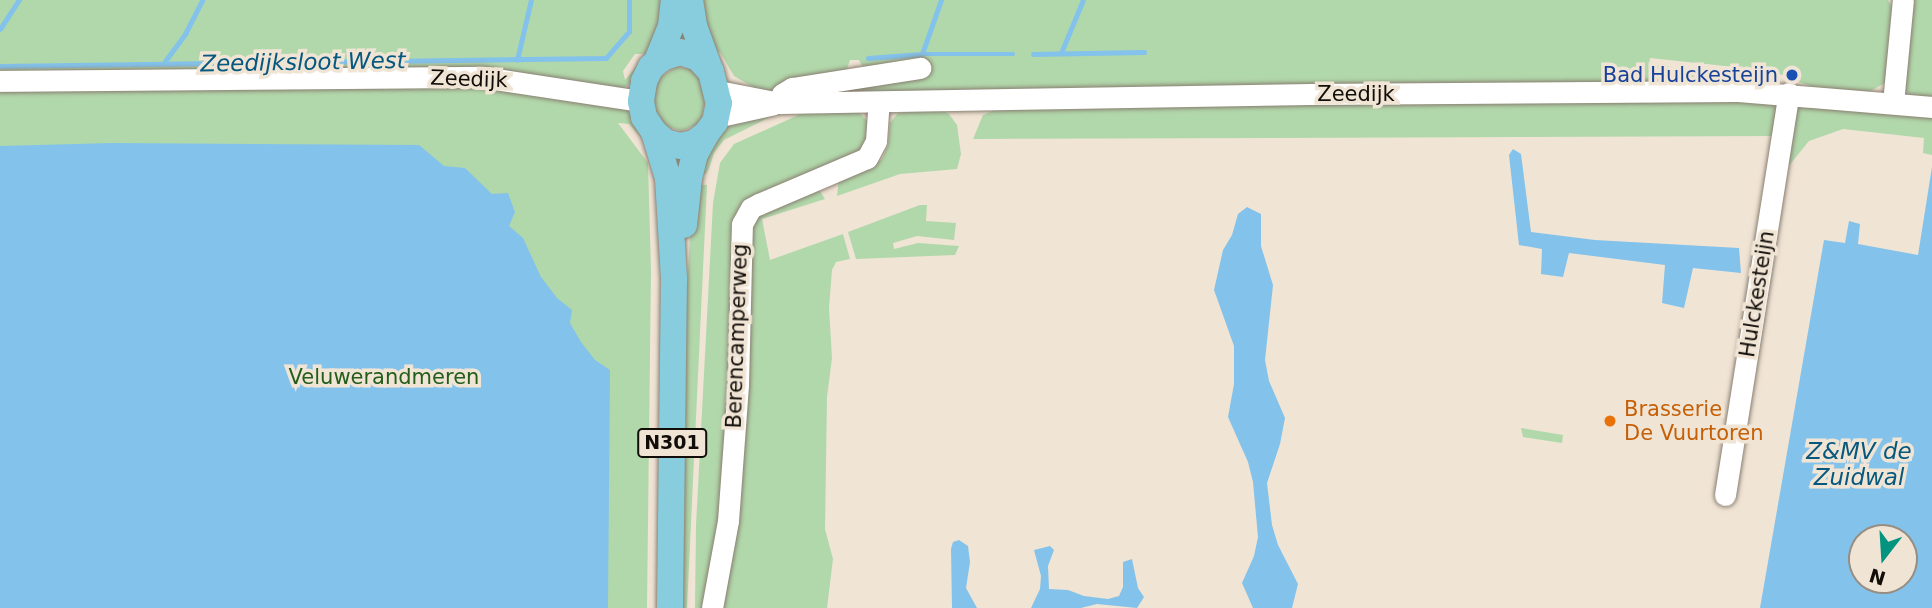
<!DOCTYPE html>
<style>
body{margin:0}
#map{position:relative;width:1932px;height:608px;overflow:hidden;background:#f0e4d5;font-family:"DejaVu Sans",sans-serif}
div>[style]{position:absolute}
.green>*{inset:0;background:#b1d8ab}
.water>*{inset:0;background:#83c2ea}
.stream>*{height:4.5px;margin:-2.25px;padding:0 2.25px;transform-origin:2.25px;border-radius:2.25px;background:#83c2ea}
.roads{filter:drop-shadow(0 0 2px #897e70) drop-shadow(0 0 2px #897e70)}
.minor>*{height:21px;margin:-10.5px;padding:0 10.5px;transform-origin:10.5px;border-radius:10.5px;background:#fff}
.major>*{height:26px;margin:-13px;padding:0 13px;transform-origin:13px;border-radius:13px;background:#88cddd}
.dots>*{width:19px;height:19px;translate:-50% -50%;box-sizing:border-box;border:4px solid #f0e4d5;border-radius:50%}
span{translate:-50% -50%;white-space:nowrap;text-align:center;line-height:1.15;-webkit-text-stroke:7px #f0e4d5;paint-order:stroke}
.shield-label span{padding:2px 5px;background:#f0e4d5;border:2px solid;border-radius:5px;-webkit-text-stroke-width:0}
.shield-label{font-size:19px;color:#110d08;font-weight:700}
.transit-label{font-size:21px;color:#164399}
.right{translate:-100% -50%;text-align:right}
.street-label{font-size:21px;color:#110d08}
.park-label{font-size:21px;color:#225d1b}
.food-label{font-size:21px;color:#c56008}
.left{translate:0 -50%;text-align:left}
.water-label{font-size:23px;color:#06587e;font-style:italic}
.north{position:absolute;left:1848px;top:524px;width:70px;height:70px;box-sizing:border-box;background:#f0e4d5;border:2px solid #978e83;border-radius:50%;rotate:197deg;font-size:19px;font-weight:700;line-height:28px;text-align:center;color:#110d08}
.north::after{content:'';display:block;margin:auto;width:24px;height:32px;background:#03937f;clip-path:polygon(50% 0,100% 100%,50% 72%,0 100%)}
</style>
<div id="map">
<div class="green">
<i style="clip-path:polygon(evenodd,0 0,1888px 0,1895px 11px,1888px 81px,1869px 92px,1812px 87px,1772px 71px,1650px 58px,1649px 64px,1772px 79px,1776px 83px,821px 97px,864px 70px,859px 60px,850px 60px,846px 72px,765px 94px,734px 76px,720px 52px,651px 54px,632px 83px,625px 87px,629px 113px,648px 145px,629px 124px,618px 123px,648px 163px,651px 271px,647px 608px,0 608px,0 153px,336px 145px,0 146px,0 0,635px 54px,647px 54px,625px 80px,623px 71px,635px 54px)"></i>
<i style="clip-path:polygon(1908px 0,1932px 0,1932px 99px,1912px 97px,1903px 87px)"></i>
<i style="clip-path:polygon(676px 67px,690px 69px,699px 77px,706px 97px,702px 117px,696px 125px,682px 131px,665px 126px,654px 111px,652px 91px,656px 81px)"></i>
<i style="clip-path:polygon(1767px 100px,1779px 111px,1776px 136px,973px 139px,983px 115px,1004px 106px)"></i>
<i style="clip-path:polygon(1802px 105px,1932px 114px,1932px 155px,1923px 153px,1924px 138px,1843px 129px,1809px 141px,1787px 168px,1792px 117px)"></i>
<i style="clip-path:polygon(940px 109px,949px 114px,957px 125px,961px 154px,957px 169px,900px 174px,837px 196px,839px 178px,871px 167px,882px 159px,888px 145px,890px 123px,898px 113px)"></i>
<i style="clip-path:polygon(784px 110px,724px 140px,714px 153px,709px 169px,706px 174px,695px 175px,705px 151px,729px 123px)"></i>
<i style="clip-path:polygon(805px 112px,859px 112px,868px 122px,870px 134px,860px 151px,751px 199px,722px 521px,707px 608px,695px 608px,696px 525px,713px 203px,720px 163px,734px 144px)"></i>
<i style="clip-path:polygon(693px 184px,707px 185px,687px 608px,680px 608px,685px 324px)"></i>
<i style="clip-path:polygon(818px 188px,825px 199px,762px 219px,770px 260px,843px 234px,850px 259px,836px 262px,832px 270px,829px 308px,832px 358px,827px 397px,825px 529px,833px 559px,827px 608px,718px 608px,746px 236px,759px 212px)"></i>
<i style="clip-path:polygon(920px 205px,927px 205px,926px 221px,956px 223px,954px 240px,917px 236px,893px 243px,894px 249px,918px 243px,959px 246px,955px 255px,856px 259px,848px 232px)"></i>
<i style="clip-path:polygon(1521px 428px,1563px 435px,1562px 443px,1523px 437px)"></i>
</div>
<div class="water">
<i style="clip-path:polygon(112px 143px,419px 145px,444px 166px,465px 168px,492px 194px,508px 193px,515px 212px,509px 226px,523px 238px,541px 277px,557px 298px,572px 310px,570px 323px,581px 342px,595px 360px,610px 370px,608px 608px,0 608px,0 146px)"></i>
<i style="clip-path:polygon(1513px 149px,1521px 154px,1531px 232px,1595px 240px,1739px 248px,1741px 273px,1693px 268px,1684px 308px,1662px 303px,1665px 265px,1569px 253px,1563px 277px,1541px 274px,1542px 249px,1519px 245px,1509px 155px)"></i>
<i style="clip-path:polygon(evenodd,1932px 167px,1932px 608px,1760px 608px,1824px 240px,1845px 243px,1849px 221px,1860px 224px,1858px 244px,1918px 255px,1932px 167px,1862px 538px,1904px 538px,1904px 580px,1862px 580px,1862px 538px)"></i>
<i style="clip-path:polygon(1247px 207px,1261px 214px,1261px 246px,1273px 285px,1265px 360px,1269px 381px,1285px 418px,1280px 444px,1267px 483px,1272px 525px,1278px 545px,1298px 584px,1292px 608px,1253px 608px,1242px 583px,1254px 556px,1258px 537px,1253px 482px,1248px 462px,1228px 417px,1234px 384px,1234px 346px,1214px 290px,1223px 250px,1232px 235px,1238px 214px)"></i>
<i style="clip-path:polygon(959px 540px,968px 546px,970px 562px,966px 588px,977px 608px,952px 608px,951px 549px,953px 542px)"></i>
<i style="clip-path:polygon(1050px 546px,1054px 550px,1048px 566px,1049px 589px,1068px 590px,1084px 596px,1108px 599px,1119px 596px,1123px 587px,1123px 562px,1132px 559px,1138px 588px,1144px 597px,1137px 608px,1097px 604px,1081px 608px,1031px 608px,1040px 589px,1041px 576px,1034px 550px)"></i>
</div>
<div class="stream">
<i style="left:0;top:29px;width:35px;rotate:-57deg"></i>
<i style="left:1061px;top:53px;width:57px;rotate:-67.5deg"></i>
<i style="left:922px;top:54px;width:57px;rotate:-70.6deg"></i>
<i style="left:1033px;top:54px;width:111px;rotate:-1deg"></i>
<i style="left:868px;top:58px;width:54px;rotate:-4.2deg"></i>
<i style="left:922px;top:54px;width:91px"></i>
<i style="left:517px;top:60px;width:62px;rotate:-76.9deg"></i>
<i style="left:165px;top:61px;width:34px;rotate:-53deg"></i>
<i style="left:185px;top:34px;width:38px;rotate:-63deg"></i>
<i style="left:0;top:66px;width:606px;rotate:-0.76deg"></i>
<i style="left:606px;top:58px;width:35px;rotate:-49deg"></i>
<i style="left:629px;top:32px;width:32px;rotate:-90deg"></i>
</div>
<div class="roads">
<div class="minor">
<i style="left:0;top:81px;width:482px;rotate:-0.5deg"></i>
<i style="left:482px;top:77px;width:161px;rotate:8.6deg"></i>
<i style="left:718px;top:91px;width:63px;rotate:11deg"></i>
<i style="left:780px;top:103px;width:530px;rotate:-0.97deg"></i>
<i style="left:1310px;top:94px;width:428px;rotate:-0.4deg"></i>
<i style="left:1738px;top:91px;width:195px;rotate:4.7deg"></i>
<i style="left:780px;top:103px;width:9px;rotate:-77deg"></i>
<i style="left:782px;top:94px;width:12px;rotate:-31deg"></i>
<i style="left:792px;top:88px;width:130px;rotate:-8.9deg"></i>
<i style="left:1893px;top:103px;width:103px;rotate:-84.5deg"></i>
<i style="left:716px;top:117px;width:59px;rotate:-12.6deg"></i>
<i style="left:1725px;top:495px;width:407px;rotate:-81deg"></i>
<i style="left:712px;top:608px;width:88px;rotate:-79.6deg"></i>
<i style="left:728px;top:521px;width:136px;rotate:-85.8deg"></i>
<i style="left:738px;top:385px;width:161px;rotate:-88.6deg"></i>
<i style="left:742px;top:224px;width:18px;rotate:-61deg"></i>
<i style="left:751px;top:208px;width:9px;rotate:-27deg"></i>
<i style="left:759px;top:204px;width:117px;rotate:-23.1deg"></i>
<i style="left:867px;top:158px;width:19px;rotate:-62deg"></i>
<i style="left:876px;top:141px;width:39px;rotate:-86deg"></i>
</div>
<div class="major">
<i style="left:690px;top:0;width:26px;rotate:81deg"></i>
<i style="left:694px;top:26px;width:47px;rotate:70deg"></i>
<i style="left:680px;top:52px;width:19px;rotate:18deg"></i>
<i style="left:698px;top:58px;width:19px;rotate:47deg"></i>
<i style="left:711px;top:72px;width:32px;rotate:76deg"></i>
<i style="left:719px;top:103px;width:19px;rotate:102deg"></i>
<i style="left:715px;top:122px;width:15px;rotate:127deg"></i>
<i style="left:706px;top:134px;width:15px;rotate:143deg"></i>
<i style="left:694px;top:143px;width:14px;rotate:168deg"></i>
<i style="left:680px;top:146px;width:16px;rotate:-165deg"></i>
<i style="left:665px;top:142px;width:15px;rotate:-138deg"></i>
<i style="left:654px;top:132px;width:18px;rotate:-124deg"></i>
<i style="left:644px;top:117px;width:16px;rotate:-101deg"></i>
<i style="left:641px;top:101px;width:20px;rotate:-81deg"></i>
<i style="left:644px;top:81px;width:16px;rotate:-63deg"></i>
<i style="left:651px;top:67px;width:16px;rotate:-38deg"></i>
<i style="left:664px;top:57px;width:17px;rotate:-17deg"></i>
<i style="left:657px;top:61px;width:37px;rotate:-68deg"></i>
<i style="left:671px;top:27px;width:27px;rotate:-84deg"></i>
<i style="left:654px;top:132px;width:48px;rotate:73.1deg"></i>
<i style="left:668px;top:178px;width:100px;rotate:86.6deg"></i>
<i style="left:674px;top:278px;width:330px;rotate:90.7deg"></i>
<i style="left:684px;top:225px;width:47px;rotate:-83.9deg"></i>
<i style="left:689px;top:178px;width:25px;rotate:-76deg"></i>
<i style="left:695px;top:154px;width:23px;rotate:-61deg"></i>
</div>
</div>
<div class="dots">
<i style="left:1792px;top:75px;background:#1a4fb4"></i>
<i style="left:1610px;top:421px;background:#e8710a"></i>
</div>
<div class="shield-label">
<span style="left:672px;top:443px">N301</span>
</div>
<div class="transit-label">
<span class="right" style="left:1778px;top:75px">Bad Hulckesteijn</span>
</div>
<div class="street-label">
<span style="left:469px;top:79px;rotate:2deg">Zeedijk</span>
<span style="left:1356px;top:94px">Zeedijk</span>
<span style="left:1757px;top:294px;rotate:-81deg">Hulckesteijn</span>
<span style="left:737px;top:336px;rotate:-88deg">Berencamperweg</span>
</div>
<div class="park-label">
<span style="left:384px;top:377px">Veluwerandmeren</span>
</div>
<div class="food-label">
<span class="left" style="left:1624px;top:421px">Brasserie<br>De Vuurtoren</span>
</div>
<div class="water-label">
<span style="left:303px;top:62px;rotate:-1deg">Zeedijksloot West</span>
<span style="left:1859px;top:464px">Z&amp;MV de<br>Zuidwal</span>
</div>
<div class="north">N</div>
</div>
